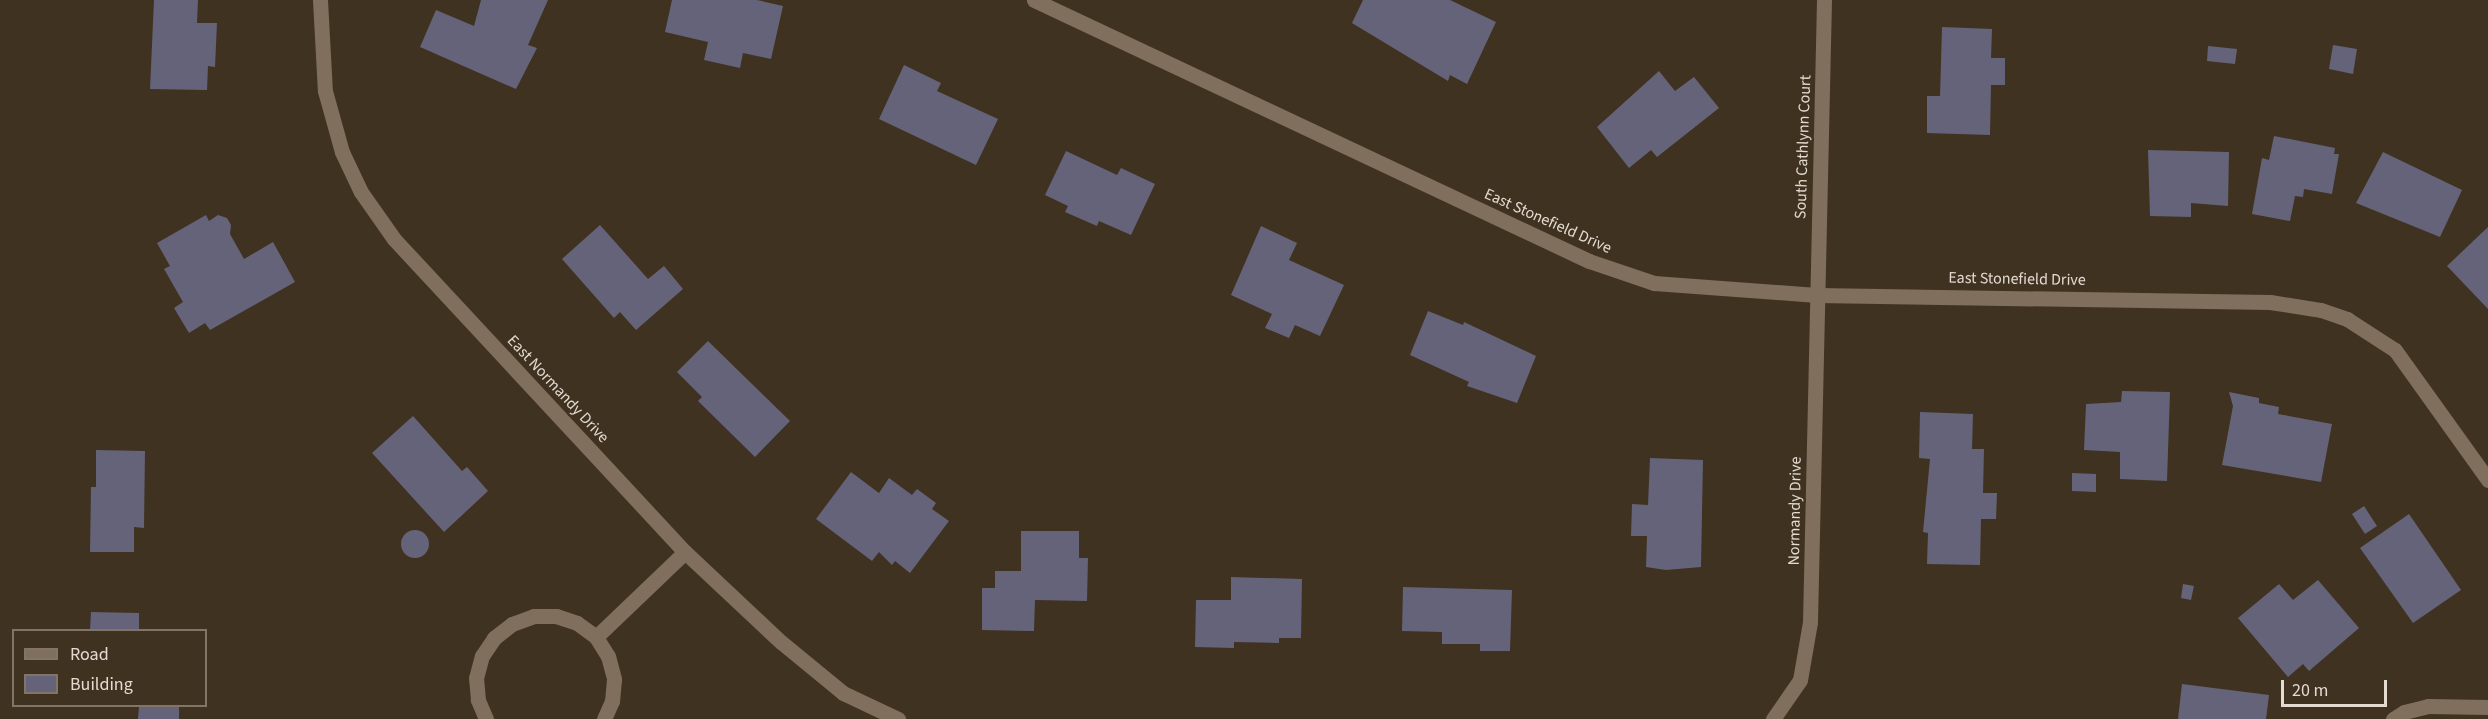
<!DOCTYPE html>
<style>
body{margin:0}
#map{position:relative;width:2488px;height:719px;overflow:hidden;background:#403221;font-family:"Source Sans 3",sans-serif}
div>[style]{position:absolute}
.building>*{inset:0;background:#646379}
.round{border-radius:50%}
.minor>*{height:15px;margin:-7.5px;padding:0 7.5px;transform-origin:7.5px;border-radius:7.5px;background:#7f6f5c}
span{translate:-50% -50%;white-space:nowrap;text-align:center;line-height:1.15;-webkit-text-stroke:5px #403221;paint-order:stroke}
.street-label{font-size:16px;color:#e3dad0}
.legend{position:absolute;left:12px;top:629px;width:195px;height:78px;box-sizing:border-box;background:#403221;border:2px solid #817567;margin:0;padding:8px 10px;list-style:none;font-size:18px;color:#e3dad0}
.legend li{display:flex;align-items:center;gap:12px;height:30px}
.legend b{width:30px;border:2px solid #817567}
.scale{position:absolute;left:2281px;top:680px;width:106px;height:27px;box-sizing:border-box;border:3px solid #e3dad0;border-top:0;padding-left:8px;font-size:18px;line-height:21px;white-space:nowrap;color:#e3dad0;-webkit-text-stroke:4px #403221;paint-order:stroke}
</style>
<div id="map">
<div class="building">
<i style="clip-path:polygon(154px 0,198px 0,197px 23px,217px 23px,215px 67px,208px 66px,207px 90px,150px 89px)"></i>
<i style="clip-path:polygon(481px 0,548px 0,528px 45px,537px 48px,516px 89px,420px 47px,436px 10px,474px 26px)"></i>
<i style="clip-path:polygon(672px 0,757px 0,783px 6px,771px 59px,743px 53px,740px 68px,704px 60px,708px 42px,665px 32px)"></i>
<i style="clip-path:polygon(1363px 0,1450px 0,1496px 22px,1467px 84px,1450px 75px,1448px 81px,1352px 23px)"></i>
<i style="clip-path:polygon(1942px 27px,1992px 29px,1991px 58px,2005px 58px,2005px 85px,1991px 85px,1990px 135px,1927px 133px,1927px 96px,1940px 96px)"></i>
<i style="clip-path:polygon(2333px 45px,2357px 49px,2353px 74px,2329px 69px)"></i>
<i style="clip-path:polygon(2208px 46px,2237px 49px,2235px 64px,2207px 61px)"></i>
<i style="clip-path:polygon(904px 65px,941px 83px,937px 91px,998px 119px,976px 165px,879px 119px)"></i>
<i style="clip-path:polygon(1659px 71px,1675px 91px,1694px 77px,1719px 108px,1657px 157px,1651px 150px,1629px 168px,1597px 127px)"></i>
<i style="clip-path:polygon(2274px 136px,2335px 148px,2334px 154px,2339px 154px,2332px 194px,2304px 189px,2303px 197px,2295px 196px,2290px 221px,2252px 214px,2262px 158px,2269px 160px)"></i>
<i style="clip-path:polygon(2148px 150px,2229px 152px,2228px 206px,2191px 203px,2191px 217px,2150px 216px)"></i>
<i style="clip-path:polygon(1066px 151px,1117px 175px,1121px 168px,1155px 184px,1131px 235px,1099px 221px,1097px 226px,1065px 212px,1068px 206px,1045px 195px)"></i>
<i style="clip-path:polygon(2383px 152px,2462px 190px,2440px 237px,2356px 203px)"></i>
<i style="clip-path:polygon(206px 215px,209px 221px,218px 215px,227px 218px,231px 225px,230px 234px,244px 259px,273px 242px,295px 282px,210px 330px,205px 323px,189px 333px,174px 308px,183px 302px,164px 269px,170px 266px,157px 243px)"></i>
<i style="clip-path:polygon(600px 225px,648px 279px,664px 266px,683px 289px,636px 330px,620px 312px,614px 318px,562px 259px)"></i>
<i style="clip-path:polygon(1261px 226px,1297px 243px,1289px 260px,1344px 285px,1320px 336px,1295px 325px,1289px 338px,1265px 328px,1272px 314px,1231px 295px)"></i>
<i style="clip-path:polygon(2488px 227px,2488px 309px,2447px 266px)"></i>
<i style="clip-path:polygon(1428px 311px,1463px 325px,1464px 322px,1536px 356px,1517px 403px,1467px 386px,1469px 382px,1410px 355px)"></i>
<i style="clip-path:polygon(708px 341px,790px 421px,755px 457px,698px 401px,702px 397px,677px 372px)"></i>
<i style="clip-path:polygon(2122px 391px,2170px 392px,2167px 481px,2120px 479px,2120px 452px,2084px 450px,2086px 404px,2121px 402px)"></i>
<i style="clip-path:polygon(2229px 392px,2259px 398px,2259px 403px,2279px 407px,2278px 414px,2332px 424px,2321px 482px,2222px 465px,2233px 406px)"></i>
<i style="clip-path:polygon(1920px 412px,1973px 414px,1972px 449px,1984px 449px,1983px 493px,1997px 493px,1996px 519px,1981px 519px,1980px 565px,1927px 564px,1928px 533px,1923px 532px,1930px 459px,1919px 458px)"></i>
<i style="clip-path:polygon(413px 416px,462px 471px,467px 467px,488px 491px,444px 532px,372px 453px)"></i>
<i style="clip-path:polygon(96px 450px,145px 451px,144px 528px,134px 527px,134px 552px,90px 552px,91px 487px,96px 487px)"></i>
<i style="clip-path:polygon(1650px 458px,1703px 460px,1701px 567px,1666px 570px,1646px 567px,1647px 536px,1631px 536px,1632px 504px,1648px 505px)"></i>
<i style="clip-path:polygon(851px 472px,879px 493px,889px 478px,912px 495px,917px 489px,936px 503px,932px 509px,949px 521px,910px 573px,895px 561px,892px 565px,879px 552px,872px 561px,816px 519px)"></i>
<i style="clip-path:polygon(2072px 473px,2096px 474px,2096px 492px,2072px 491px)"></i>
<i style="clip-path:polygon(2364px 506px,2377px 526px,2365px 534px,2352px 514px)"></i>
<i style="clip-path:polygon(2409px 514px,2461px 590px,2413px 623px,2360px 548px)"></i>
<i class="round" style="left:401px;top:530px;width:28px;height:28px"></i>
<i style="clip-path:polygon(1021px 531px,1079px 531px,1079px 558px,1088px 558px,1087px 601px,1035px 600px,1034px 631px,982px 630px,982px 588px,995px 588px,995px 571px,1021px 571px)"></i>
<i style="clip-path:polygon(1231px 577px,1302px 579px,1301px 638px,1279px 638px,1279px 643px,1234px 642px,1234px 648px,1195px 647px,1196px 600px,1231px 600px)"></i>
<i style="clip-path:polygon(2318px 580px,2359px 628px,2309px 671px,2303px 664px,2288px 677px,2238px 618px,2279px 584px,2293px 600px)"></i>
<i style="clip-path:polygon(2183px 584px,2194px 586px,2191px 600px,2181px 598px)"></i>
<i style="clip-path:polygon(1403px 587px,1512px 590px,1510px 651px,1480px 651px,1480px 644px,1442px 644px,1442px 632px,1402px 631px)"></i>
<i style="clip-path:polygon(91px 612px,139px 613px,139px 630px,90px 630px)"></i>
<i style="clip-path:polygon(2182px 684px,2269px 695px,2266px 719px,2178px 719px)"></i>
<i style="clip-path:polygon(139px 706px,179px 706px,179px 719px,138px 719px)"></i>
</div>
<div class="minor">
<i style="left:320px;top:0;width:91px;rotate:86.9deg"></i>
<i style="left:325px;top:91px;width:63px;rotate:74.4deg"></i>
<i style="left:342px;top:152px;width:44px;rotate:64.6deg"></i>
<i style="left:361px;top:192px;width:57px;rotate:54.9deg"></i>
<i style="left:394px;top:239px;width:427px;rotate:47.1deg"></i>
<i style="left:685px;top:552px;width:132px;rotate:43.2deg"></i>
<i style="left:781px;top:642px;width:80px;rotate:39.4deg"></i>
<i style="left:843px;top:693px;width:61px;rotate:25.3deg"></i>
<i style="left:1034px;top:0;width:613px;rotate:25.19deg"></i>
<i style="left:1589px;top:261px;width:69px;rotate:18.7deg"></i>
<i style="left:1654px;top:283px;width:163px;rotate:4.2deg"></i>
<i style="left:1817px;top:295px;width:453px;rotate:0.9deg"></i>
<i style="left:2270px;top:302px;width:52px;rotate:8.9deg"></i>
<i style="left:2321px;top:310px;width:28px;rotate:19deg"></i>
<i style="left:2347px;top:319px;width:57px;rotate:32.9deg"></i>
<i style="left:2395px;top:350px;width:160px;rotate:54.4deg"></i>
<i style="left:596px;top:637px;width:123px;rotate:-43.7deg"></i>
<i style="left:486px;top:719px;width:21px;rotate:-113deg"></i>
<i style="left:478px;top:700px;width:22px;rotate:-95deg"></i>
<i style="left:476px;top:678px;width:23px;rotate:-75deg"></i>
<i style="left:482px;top:656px;width:22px;rotate:-56deg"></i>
<i style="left:494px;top:638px;width:23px;rotate:-38deg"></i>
<i style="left:512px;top:624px;width:23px;rotate:-20deg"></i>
<i style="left:534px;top:616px;width:22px"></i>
<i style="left:556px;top:616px;width:22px;rotate:18deg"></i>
<i style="left:577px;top:623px;width:24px;rotate:36deg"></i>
<i style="left:596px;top:637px;width:22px;rotate:58deg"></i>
<i style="left:608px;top:656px;width:24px;rotate:75deg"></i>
<i style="left:614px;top:679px;width:22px;rotate:95deg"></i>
<i style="left:612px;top:701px;width:20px;rotate:114deg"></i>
<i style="left:1773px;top:719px;width:47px;rotate:-55.3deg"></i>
<i style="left:1800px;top:680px;width:59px;rotate:-80.2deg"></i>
<i style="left:1810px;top:622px;width:622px;rotate:-88.71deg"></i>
<i style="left:2393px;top:719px;width:13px;rotate:-32deg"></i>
<i style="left:2404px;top:712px;width:25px;rotate:-14deg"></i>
<i style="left:2428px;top:706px;width:60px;rotate:1deg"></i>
</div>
<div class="street-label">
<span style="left:1803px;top:147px;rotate:-88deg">South Cathlynn Court</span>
<span style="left:1548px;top:221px;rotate:24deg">East Stonefield Drive</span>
<span style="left:2017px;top:279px;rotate:1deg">East Stonefield Drive</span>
<span style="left:558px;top:389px;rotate:47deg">East Normandy Drive</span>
<span style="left:1795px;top:511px;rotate:-89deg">Normandy Drive</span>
</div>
<ul class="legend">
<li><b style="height:8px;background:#7f6f5c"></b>Road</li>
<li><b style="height:16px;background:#646379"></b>Building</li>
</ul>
<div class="scale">20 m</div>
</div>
